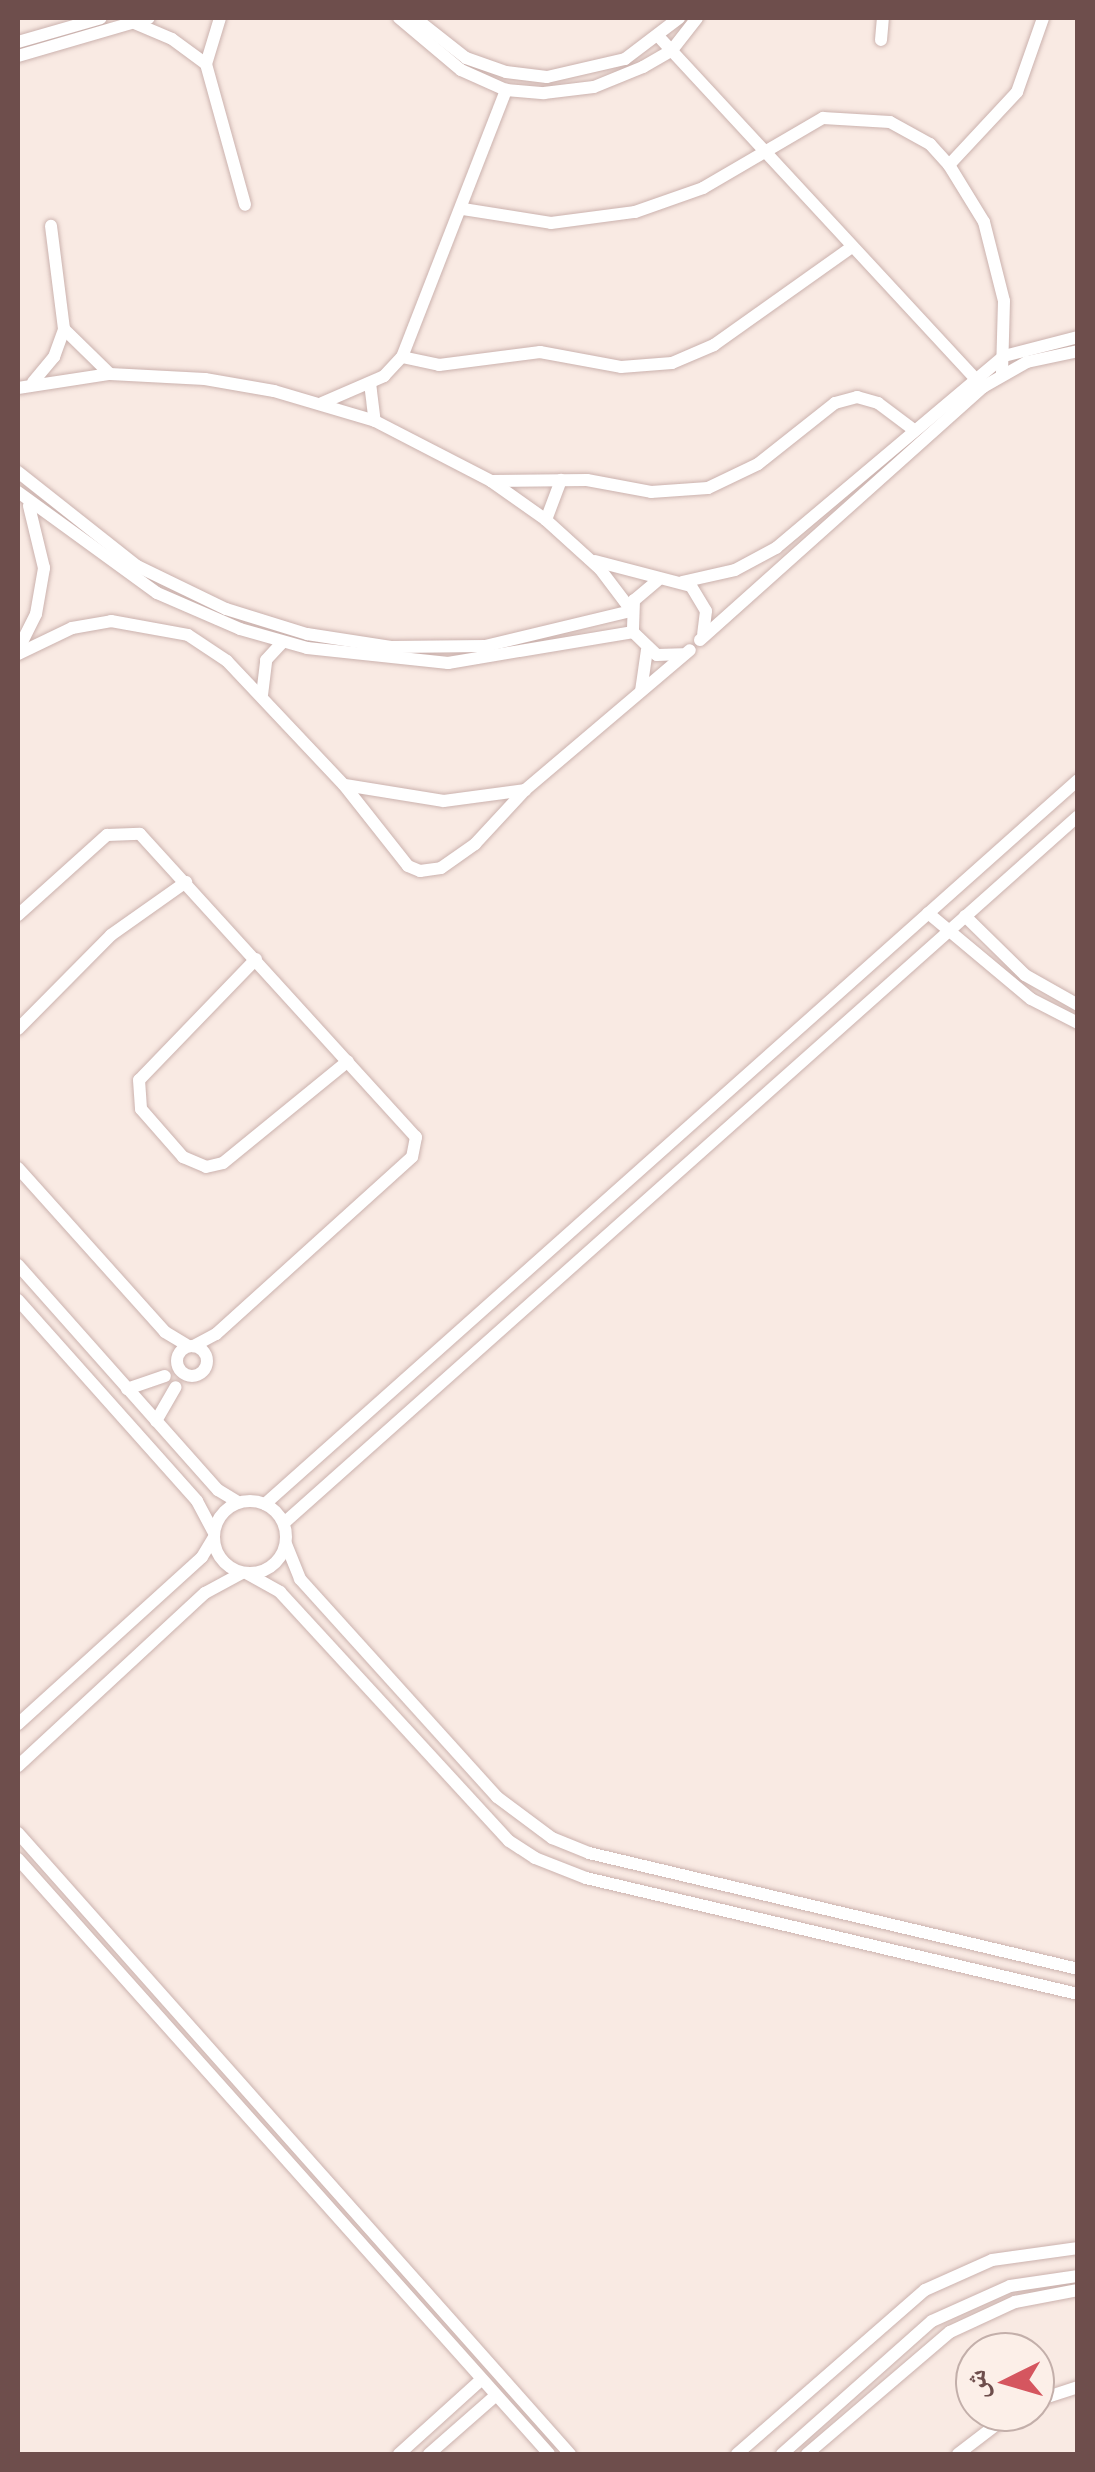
<!DOCTYPE html>
<meta charset="utf-8">
<style>
body{margin:0}
#map{position:relative;width:1095px;height:2472px;overflow:hidden;background:#f9eae3;font-family:"Nunito Sans","Noto Naskh Arabic",sans-serif}
div>[style]{position:absolute}
.roads{filter:drop-shadow(0 0 2px #cbb2ae) drop-shadow(0 0 2px #cbb2ae)}
.minor>*{height:12px;margin:-6px;padding:0 6px;transform-origin:6px;border-radius:6px;background:#fff}
.minor>.ring{margin:-6px;padding:0;box-sizing:content-box;background:none;border:12px solid #fff;border-radius:50%}
span{translate:-50% -50%;white-space:nowrap;text-align:center;line-height:1.15;-webkit-text-stroke:10px #fcefe8;paint-order:stroke}
.frame{position:absolute;inset:0;border:20px solid #6e4e4c;pointer-events:none}
.north{position:absolute;left:955px;top:2332px;width:100px;height:100px;box-sizing:border-box;background:#fcefe8;border:2px solid #c3afaa;border-radius:50%;rotate:265deg;font-size:28px;font-weight:700;line-height:40px;text-align:center;color:#6e4e4c}
.north::after{content:'';display:block;margin:auto;width:35px;height:45px;background:#d5565f;clip-path:polygon(50% 0,100% 100%,50% 72%,0 100%)}
</style>
<div id="map">
<div class="roads">
<div class="minor">
<i style="left:220px;top:18px;width:48px;rotate:106.9deg"></i>
<i style="left:206px;top:64px;width:146px;rotate:74.5deg"></i>
<i style="left:399px;top:18px;width:81px;rotate:40deg"></i>
<i style="left:461px;top:70px;width:49px;rotate:24deg"></i>
<i style="left:506px;top:90px;width:38px;rotate:5deg"></i>
<i style="left:544px;top:93px;width:50px;rotate:-6.8deg"></i>
<i style="left:594px;top:87px;width:53px;rotate:-22.2deg"></i>
<i style="left:643px;top:67px;width:34px;rotate:-30deg"></i>
<i style="left:672px;top:50px;width:41px;rotate:-52deg"></i>
<i style="left:415px;top:18px;width:65px;rotate:38.1deg"></i>
<i style="left:466px;top:58px;width:42px;rotate:19.3deg"></i>
<i style="left:506px;top:72px;width:41px;rotate:7deg"></i>
<i style="left:547px;top:77px;width:80px;rotate:-13deg"></i>
<i style="left:625px;top:59px;width:68px;rotate:-37.2deg"></i>
<i style="left:132px;top:22px;width:43px;rotate:23deg"></i>
<i style="left:172px;top:39px;width:42px;rotate:36.3deg"></i>
<i style="left:659px;top:37px;width:477px;rotate:47.2deg"></i>
<i style="left:881px;top:40px;width:22px;rotate:-85deg"></i>
<i style="left:18px;top:42px;width:86px;rotate:-16.1deg"></i>
<i style="left:18px;top:56px;width:136px;rotate:-16.2deg"></i>
<i style="left:949px;top:165px;width:100px;rotate:-47deg"></i>
<i style="left:1017px;top:92px;width:78px;rotate:-70.6deg"></i>
<i style="left:463px;top:209px;width:89px;rotate:9deg"></i>
<i style="left:551px;top:223px;width:85px;rotate:-7.5deg"></i>
<i style="left:635px;top:212px;width:72px;rotate:-19.4deg"></i>
<i style="left:703px;top:188px;width:139px;rotate:-30.3deg"></i>
<i style="left:823px;top:118px;width:67px;rotate:3.4deg"></i>
<i style="left:890px;top:122px;width:46px;rotate:28.8deg"></i>
<i style="left:930px;top:144px;width:28px;rotate:48deg"></i>
<i style="left:949px;top:165px;width:67px;rotate:58.4deg"></i>
<i style="left:984px;top:222px;width:81px;rotate:75.8deg"></i>
<i style="left:1004px;top:301px;width:73px;rotate:91.6deg"></i>
<i style="left:64px;top:329px;width:64px;rotate:44.4deg"></i>
<i style="left:402px;top:357px;width:38px;rotate:12deg"></i>
<i style="left:439px;top:365px;width:102px;rotate:-7.3deg"></i>
<i style="left:540px;top:352px;width:82px;rotate:10.5deg"></i>
<i style="left:621px;top:367px;width:51px;rotate:-4.5deg"></i>
<i style="left:672px;top:363px;width:46px;rotate:-23.2deg"></i>
<i style="left:714px;top:345px;width:169px;rotate:-35.4deg"></i>
<i style="left:33px;top:382px;width:33px;rotate:-50deg"></i>
<i style="left:54px;top:357px;width:30px;rotate:-70deg"></i>
<i style="left:64px;top:329px;width:104px;rotate:-97.2deg"></i>
<i style="left:370px;top:383px;width:38px;rotate:83deg"></i>
<i style="left:18px;top:388px;width:93px;rotate:-8.7deg"></i>
<i style="left:110px;top:374px;width:95px;rotate:3deg"></i>
<i style="left:205px;top:379px;width:70px;rotate:9.9deg"></i>
<i style="left:274px;top:391px;width:105px;rotate:16.5deg"></i>
<i style="left:375px;top:421px;width:131px;rotate:27.3deg"></i>
<i style="left:491px;top:481px;width:67px;rotate:35.3deg"></i>
<i style="left:546px;top:520px;width:73px;rotate:42.2deg"></i>
<i style="left:600px;top:569px;width:51px;rotate:52.9deg"></i>
<i style="left:322px;top:403px;width:68px;rotate:-23.5deg"></i>
<i style="left:384px;top:376px;width:26px;rotate:-47deg"></i>
<i style="left:402px;top:357px;width:287px;rotate:-68.7deg"></i>
<i style="left:18px;top:472px;width:152px;rotate:38.3deg"></i>
<i style="left:137px;top:566px;width:99px;rotate:25.8deg"></i>
<i style="left:226px;top:609px;width:85px;rotate:17.2deg"></i>
<i style="left:307px;top:634px;width:85px;rotate:8.8deg"></i>
<i style="left:391px;top:647px;width:94px;rotate:-0.6deg"></i>
<i style="left:485px;top:646px;width:150px;rotate:-13.5deg"></i>
<i style="left:491px;top:481px;width:96px;rotate:-0.6deg"></i>
<i style="left:587px;top:480px;width:65px;rotate:10.6deg"></i>
<i style="left:651px;top:492px;width:57px;rotate:-4deg"></i>
<i style="left:708px;top:488px;width:55px;rotate:-25.6deg"></i>
<i style="left:758px;top:464px;width:98px;rotate:-38.4deg"></i>
<i style="left:835px;top:403px;width:23px;rotate:-15deg"></i>
<i style="left:857px;top:397px;width:22px;rotate:16deg"></i>
<i style="left:878px;top:403px;width:45px;rotate:36.9deg"></i>
<i style="left:18px;top:492px;width:172px;rotate:36deg"></i>
<i style="left:157px;top:593px;width:90px;rotate:23.4deg"></i>
<i style="left:240px;top:629px;width:70px;rotate:15.8deg"></i>
<i style="left:307px;top:648px;width:142px;rotate:6.1deg"></i>
<i style="left:448px;top:663px;width:188px;rotate:-9.5deg"></i>
<i style="left:546px;top:520px;width:43px;rotate:-69.4deg"></i>
<i style="left:595px;top:561px;width:99px;rotate:14.6deg"></i>
<i style="left:691px;top:586px;width:29px;rotate:59deg"></i>
<i style="left:706px;top:611px;width:23px;rotate:97deg"></i>
<i style="left:657px;top:581px;width:30px;rotate:140deg"></i>
<i style="left:634px;top:600px;width:32px;rotate:92deg"></i>
<i style="left:633px;top:632px;width:33px;rotate:44deg"></i>
<i style="left:657px;top:655px;width:25px;rotate:-2deg"></i>
<i style="left:682px;top:582px;width:54px;rotate:-12.8deg"></i>
<i style="left:735px;top:570px;width:47px;rotate:-28.2deg"></i>
<i style="left:776px;top:548px;width:298px;rotate:-40.1deg"></i>
<i style="left:1004px;top:356px;width:76px;rotate:-14.4deg"></i>
<i style="left:700px;top:640px;width:380px;rotate:-41.8deg"></i>
<i style="left:983px;top:387px;width:51px;rotate:-29.6deg"></i>
<i style="left:1027px;top:362px;width:52px;rotate:-12.2deg"></i>
<i style="left:18px;top:650px;width:40px;rotate:-63.4deg"></i>
<i style="left:36px;top:614px;width:47px;rotate:-80.1deg"></i>
<i style="left:44px;top:568px;width:64px;rotate:-103.6deg"></i>
<i style="left:18px;top:654px;width:60px;rotate:-25.7deg"></i>
<i style="left:72px;top:628px;width:40px;rotate:-10deg"></i>
<i style="left:111px;top:621px;width:78px;rotate:10.3deg"></i>
<i style="left:188px;top:635px;width:47px;rotate:33.7deg"></i>
<i style="left:227px;top:661px;width:170px;rotate:46.7deg"></i>
<i style="left:344px;top:785px;width:103px;rotate:51.7deg"></i>
<i style="left:408px;top:866px;width:13px;rotate:23deg"></i>
<i style="left:420px;top:871px;width:21px;rotate:-8deg"></i>
<i style="left:441px;top:868px;width:42px;rotate:-35.2deg"></i>
<i style="left:475px;top:844px;width:74px;rotate:-47.2deg"></i>
<i style="left:525px;top:790px;width:216px;rotate:-40.3deg"></i>
<i style="left:641px;top:691px;width:41px;rotate:-81.7deg"></i>
<i style="left:262px;top:695px;width:35px;rotate:-83deg"></i>
<i style="left:266px;top:660px;width:25px;rotate:-47deg"></i>
<i style="left:345px;top:785px;width:100px;rotate:9.2deg"></i>
<i style="left:444px;top:801px;width:82px;rotate:-7.7deg"></i>
<i style="left:928px;top:913px;width:134px;rotate:39.9deg"></i>
<i style="left:1031px;top:999px;width:53px;rotate:27.1deg"></i>
<i style="left:18px;top:915px;width:120px;rotate:-42deg"></i>
<i style="left:107px;top:835px;width:33px;rotate:-2deg"></i>
<i style="left:140px;top:834px;width:410px;rotate:47.7deg"></i>
<i style="left:416px;top:1137px;width:20px;rotate:101deg"></i>
<i style="left:412px;top:1157px;width:264px;rotate:137.9deg"></i>
<i style="left:216px;top:1334px;width:26px;rotate:152deg"></i>
<i style="left:965px;top:916px;width:84px;rotate:44.5deg"></i>
<i style="left:1025px;top:975px;width:61px;rotate:29.5deg"></i>
<i style="left:256px;top:959px;width:168px;rotate:134deg"></i>
<i style="left:139px;top:1080px;width:29px;rotate:86deg"></i>
<i style="left:141px;top:1109px;width:64px;rotate:48.8deg"></i>
<i style="left:183px;top:1157px;width:25px;rotate:23deg"></i>
<i style="left:206px;top:1167px;width:17px;rotate:-13deg"></i>
<i style="left:223px;top:1163px;width:161px;rotate:-39.2deg"></i>
<i style="left:18px;top:1029px;width:132px;rotate:-45.3deg"></i>
<i style="left:111px;top:935px;width:92px;rotate:-35.2deg"></i>
<i style="left:18px;top:1168px;width:220px;rotate:48.1deg"></i>
<i style="left:165px;top:1332px;width:27px;rotate:31deg"></i>
<i style="left:18px;top:1265px;width:301px;rotate:48.4deg"></i>
<i style="left:218px;top:1490px;width:23px;rotate:31deg"></i>
<i style="left:18px;top:1300px;width:269px;rotate:48.3deg"></i>
<i style="left:197px;top:1501px;width:34px;rotate:62deg"></i>
<i class="ring" style="left:177px;top:1346px;width:18px;height:18px"></i>
<i style="left:127px;top:1389px;width:40px;rotate:-18.9deg"></i>
<i style="left:156px;top:1421px;width:39px;rotate:-60deg"></i>
<i class="ring" style="left:214px;top:1501px;width:60px;height:60px"></i>
<i style="left:265px;top:1504px;width:1089px;rotate:-41.69deg"></i>
<i style="left:284px;top:1523px;width:1063px;rotate:-41.68deg"></i>
<i style="left:286px;top:1544px;width:38px;rotate:68deg"></i>
<i style="left:300px;top:1579px;width:294px;rotate:47.9deg"></i>
<i style="left:497px;top:1797px;width:69px;rotate:36.7deg"></i>
<i style="left:552px;top:1838px;width:40px;rotate:22deg"></i>
<i style="left:589px;top:1853px;width:503px;rotate:13.34deg"></i>
<i style="left:248px;top:1574px;width:37px;rotate:29deg"></i>
<i style="left:280px;top:1592px;width:338px;rotate:47.4deg"></i>
<i style="left:509px;top:1841px;width:31px;rotate:33deg"></i>
<i style="left:535px;top:1858px;width:55px;rotate:21.4deg"></i>
<i style="left:586px;top:1878px;width:505px;rotate:13.27deg"></i>
<i style="left:18px;top:1724px;width:248px;rotate:-42.2deg"></i>
<i style="left:202px;top:1557px;width:21px;rotate:-59deg"></i>
<i style="left:18px;top:1766px;width:255px;rotate:-42.8deg"></i>
<i style="left:205px;top:1593px;width:42px;rotate:-28.4deg"></i>
<i style="left:18px;top:1833px;width:831px;rotate:48.37deg"></i>
<i style="left:18px;top:1859px;width:797px;rotate:48.25deg"></i>
<i style="left:1035px;top:2401px;width:45px;rotate:-18deg"></i>
<i style="left:399px;top:2454px;width:110px;rotate:-42.1deg"></i>
<i style="left:429px;top:2454px;width:88px;rotate:-41.3deg"></i>
<i style="left:737px;top:2454px;width:249px;rotate:-41.1deg"></i>
<i style="left:925px;top:2290px;width:73px;rotate:-24.1deg"></i>
<i style="left:992px;top:2260px;width:87px;rotate:-7.9deg"></i>
<i style="left:782px;top:2454px;width:200px;rotate:-41.6deg"></i>
<i style="left:932px;top:2321px;width:85px;rotate:-24.2deg"></i>
<i style="left:1010px;top:2286px;width:69px;rotate:-8.4deg"></i>
<i style="left:807px;top:2454px;width:188px;rotate:-40.5deg"></i>
<i style="left:950px;top:2332px;width:72px;rotate:-24.8deg"></i>
<i style="left:1015px;top:2302px;width:64px;rotate:-10.8deg"></i>
<i style="left:958px;top:2454px;width:69px;rotate:-37.4deg"></i>
</div>
</div>
<div class="frame"></div>
<div class="north">ش</div>
</div>
